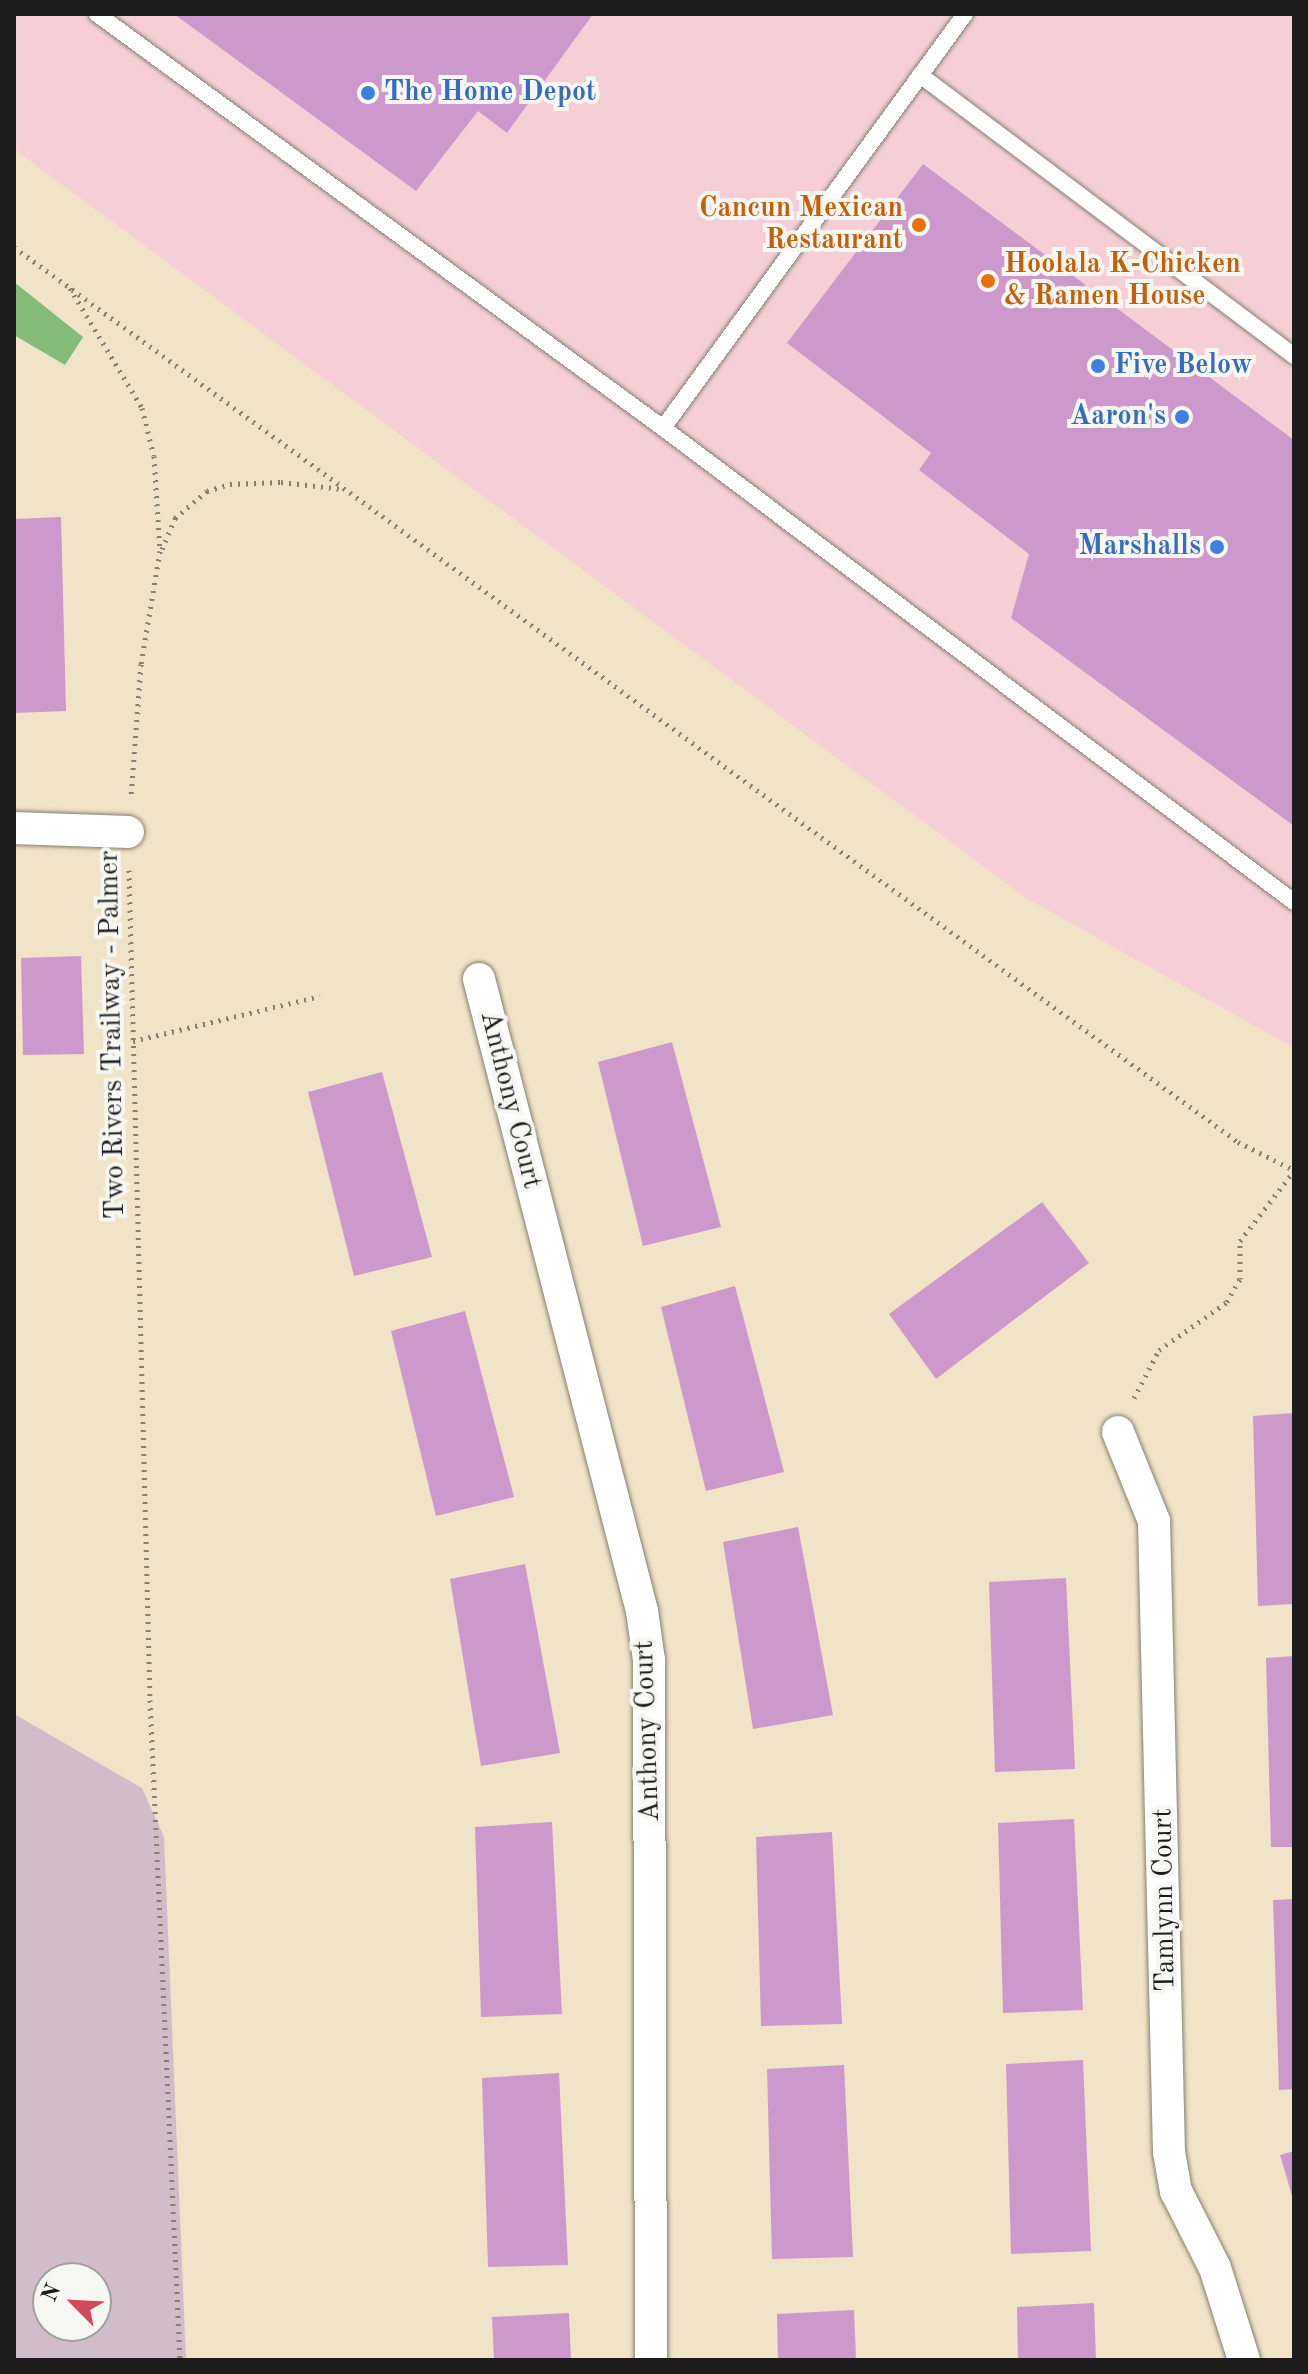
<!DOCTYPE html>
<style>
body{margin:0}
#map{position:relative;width:1308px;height:2374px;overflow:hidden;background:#f0e3c8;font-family:"Old Standard TT",serif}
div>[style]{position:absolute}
.built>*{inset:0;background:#f6cfd6}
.industrial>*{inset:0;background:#d1bdc9}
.forest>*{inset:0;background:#84bb78}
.building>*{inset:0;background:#cd99cc}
.path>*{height:5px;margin-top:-2.5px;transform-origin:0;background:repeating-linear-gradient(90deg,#868072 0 2px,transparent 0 8px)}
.roads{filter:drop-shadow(0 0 2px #868072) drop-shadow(0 0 2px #868072)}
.lane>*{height:16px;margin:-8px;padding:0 8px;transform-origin:8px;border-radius:8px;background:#fff}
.street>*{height:32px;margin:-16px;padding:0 16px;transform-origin:16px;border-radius:16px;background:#fff}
.dots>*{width:22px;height:22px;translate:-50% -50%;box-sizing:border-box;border:4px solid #f6f6f2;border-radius:50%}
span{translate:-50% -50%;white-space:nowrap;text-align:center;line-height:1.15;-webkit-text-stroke:8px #f6f6f2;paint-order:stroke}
.shop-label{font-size:28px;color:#366cbe;font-weight:700}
.left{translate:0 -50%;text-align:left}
.right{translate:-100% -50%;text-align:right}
.food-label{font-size:28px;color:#c56008;font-weight:700}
.street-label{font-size:28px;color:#1c1c1c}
.frame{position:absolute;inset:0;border:16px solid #1c1c1c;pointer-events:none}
.north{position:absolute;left:32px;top:2262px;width:80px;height:80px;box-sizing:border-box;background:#f6f6f2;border:2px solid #9f9f9c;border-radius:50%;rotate:294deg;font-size:22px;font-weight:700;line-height:32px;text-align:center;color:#1c1c1c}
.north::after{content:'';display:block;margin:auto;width:28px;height:36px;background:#d1495b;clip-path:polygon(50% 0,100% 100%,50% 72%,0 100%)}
</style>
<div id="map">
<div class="built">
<i style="clip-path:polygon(14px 14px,1294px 14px,1294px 1048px,1026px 898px,14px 149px)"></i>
</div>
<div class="industrial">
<i style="clip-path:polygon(evenodd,14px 1714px,142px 1788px,164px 1837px,186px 2360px,14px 2360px,14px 1714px,48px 2278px,96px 2278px,96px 2326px,48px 2326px,48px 2278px)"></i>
</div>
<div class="forest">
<i style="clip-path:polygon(14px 282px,83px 337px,65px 365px,14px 335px)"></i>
</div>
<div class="building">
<i style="clip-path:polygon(174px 14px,593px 14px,507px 133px,478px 111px,416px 191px)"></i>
<i style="clip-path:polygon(923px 164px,1294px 440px,1294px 826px,1011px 618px,1029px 554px,919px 470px,931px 453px,787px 343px)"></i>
<i style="clip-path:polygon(61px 517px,66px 711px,14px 713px,14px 519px)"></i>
<i style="clip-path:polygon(81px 956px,84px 1054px,23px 1055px,21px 958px)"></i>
<i style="clip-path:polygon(672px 1042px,721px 1227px,643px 1246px,598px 1062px)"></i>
<i style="clip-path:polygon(382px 1072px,432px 1257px,354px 1276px,308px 1092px)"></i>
<i style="clip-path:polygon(1042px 1202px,1089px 1263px,936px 1379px,889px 1314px)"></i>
<i style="clip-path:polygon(735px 1286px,784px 1472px,706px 1491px,661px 1307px)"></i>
<i style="clip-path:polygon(465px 1311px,514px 1497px,436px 1516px,391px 1331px)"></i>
<i style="clip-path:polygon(1294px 1413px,1294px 1604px,1258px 1606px,1253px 1416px)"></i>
<i style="clip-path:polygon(798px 1527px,833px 1715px,753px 1729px,723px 1542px)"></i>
<i style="clip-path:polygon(525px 1564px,560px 1753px,481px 1766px,450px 1579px)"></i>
<i style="clip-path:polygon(1066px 1578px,1075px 1769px,995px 1772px,989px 1582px)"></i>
<i style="clip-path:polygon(1294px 1656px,1294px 1847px,1271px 1847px,1266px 1658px)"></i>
<i style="clip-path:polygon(1074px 1819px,1083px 2010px,1003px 2013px,998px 1823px)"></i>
<i style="clip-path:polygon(552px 1822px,562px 2014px,481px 2017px,475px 1827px)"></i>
<i style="clip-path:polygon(832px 1832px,842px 2024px,761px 2026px,756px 1837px)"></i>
<i style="clip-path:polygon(1294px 1899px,1294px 2089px,1279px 2090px,1273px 1900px)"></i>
<i style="clip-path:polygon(1083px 2060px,1091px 2251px,1011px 2254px,1006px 2064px)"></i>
<i style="clip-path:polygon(844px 2065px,853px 2257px,772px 2259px,767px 2069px)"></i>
<i style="clip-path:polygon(559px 2073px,568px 2265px,488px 2267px,482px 2078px)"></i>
<i style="clip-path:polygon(1294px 2151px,1294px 2199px,1293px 2199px,1280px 2155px)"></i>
<i style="clip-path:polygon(1094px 2303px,1096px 2360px,1018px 2360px,1017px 2307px)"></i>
<i style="clip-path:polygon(854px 2310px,856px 2360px,778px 2360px,777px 2314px)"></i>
<i style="clip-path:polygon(569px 2313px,571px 2360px,494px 2360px,492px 2317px)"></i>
</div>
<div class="path">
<i style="left:14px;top:247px;width:1516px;rotate:36.17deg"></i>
<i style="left:1238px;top:1142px;width:63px;rotate:26.6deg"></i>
<i style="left:70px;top:288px;width:140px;rotate:59deg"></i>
<i style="left:142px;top:408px;width:49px;rotate:76deg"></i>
<i style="left:154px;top:456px;width:95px;rotate:86.4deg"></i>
<i style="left:160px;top:551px;width:115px;rotate:99.5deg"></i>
<i style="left:141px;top:664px;width:132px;rotate:94.3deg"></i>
<i style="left:162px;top:549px;width:34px;rotate:-67deg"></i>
<i style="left:175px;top:518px;width:42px;rotate:-40.2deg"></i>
<i style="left:207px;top:491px;width:24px;rotate:-17deg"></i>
<i style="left:230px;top:484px;width:51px;rotate:-2.2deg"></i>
<i style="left:281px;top:482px;width:62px;rotate:6.4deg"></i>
<i style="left:129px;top:870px;width:830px;rotate:88.55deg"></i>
<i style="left:150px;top:1700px;width:661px;rotate:87.4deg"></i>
<i style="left:133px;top:1041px;width:192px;rotate:-13.5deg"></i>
<i style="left:1134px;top:1398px;width:54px;rotate:-62.5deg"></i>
<i style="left:1159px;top:1350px;width:83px;rotate:-35.2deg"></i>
<i style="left:1227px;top:1302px;width:26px;rotate:-61deg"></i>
<i style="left:1240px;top:1279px;width:38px;rotate:-90deg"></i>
<i style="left:1240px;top:1241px;width:88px;rotate:-52.4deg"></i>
</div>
<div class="roads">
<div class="lane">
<i style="left:97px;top:14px;width:701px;rotate:36.18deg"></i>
<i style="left:663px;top:428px;width:789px;rotate:36.91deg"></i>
<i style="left:920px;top:75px;width:468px;rotate:36.9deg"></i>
<i style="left:663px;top:428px;width:512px;rotate:-53.89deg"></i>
</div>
<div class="street">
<i style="left:14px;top:828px;width:114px;rotate:2deg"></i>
<i style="left:479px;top:979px;width:653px;rotate:75.54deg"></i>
<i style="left:642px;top:1611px;width:49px;rotate:81.9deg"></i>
<i style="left:649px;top:1660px;width:700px;rotate:89.84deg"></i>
<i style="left:1118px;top:1432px;width:96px;rotate:68deg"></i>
<i style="left:1154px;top:1521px;width:631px;rotate:88.64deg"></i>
<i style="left:1169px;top:2152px;width:40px;rotate:80deg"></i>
<i style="left:1176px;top:2191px;width:86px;rotate:63.1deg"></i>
<i style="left:1215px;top:2268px;width:96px;rotate:72.5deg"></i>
</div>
</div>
<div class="dots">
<i style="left:368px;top:93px;background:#3f7fe0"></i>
<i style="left:919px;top:225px;background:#e8710a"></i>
<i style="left:988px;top:281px;background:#e8710a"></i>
<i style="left:1098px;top:366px;background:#3f7fe0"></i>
<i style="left:1182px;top:417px;background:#3f7fe0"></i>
<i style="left:1217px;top:547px;background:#3f7fe0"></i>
</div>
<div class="shop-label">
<span class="left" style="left:384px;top:93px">The Home Depot</span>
<span class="left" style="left:1114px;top:366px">Five Below</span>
<span class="right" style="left:1166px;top:417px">Aaron's</span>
<span class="right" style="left:1201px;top:547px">Marshalls</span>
</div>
<div class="food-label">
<span class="right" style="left:903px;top:225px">Cancun Mexican<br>Restaurant</span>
<span class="left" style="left:1004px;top:281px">Hoolala K-Chicken<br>&amp; Ramen House</span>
</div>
<div class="street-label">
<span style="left:113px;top:1035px;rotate:-91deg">Two Rivers Trailway - Palmer</span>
<span style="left:510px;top:1100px;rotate:76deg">Anthony Court</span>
<span style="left:648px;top:1731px;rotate:-92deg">Anthony Court</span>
<span style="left:1165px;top:1900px;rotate:-91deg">Tamlynn Court</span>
</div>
<div class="frame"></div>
<div class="north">N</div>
</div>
